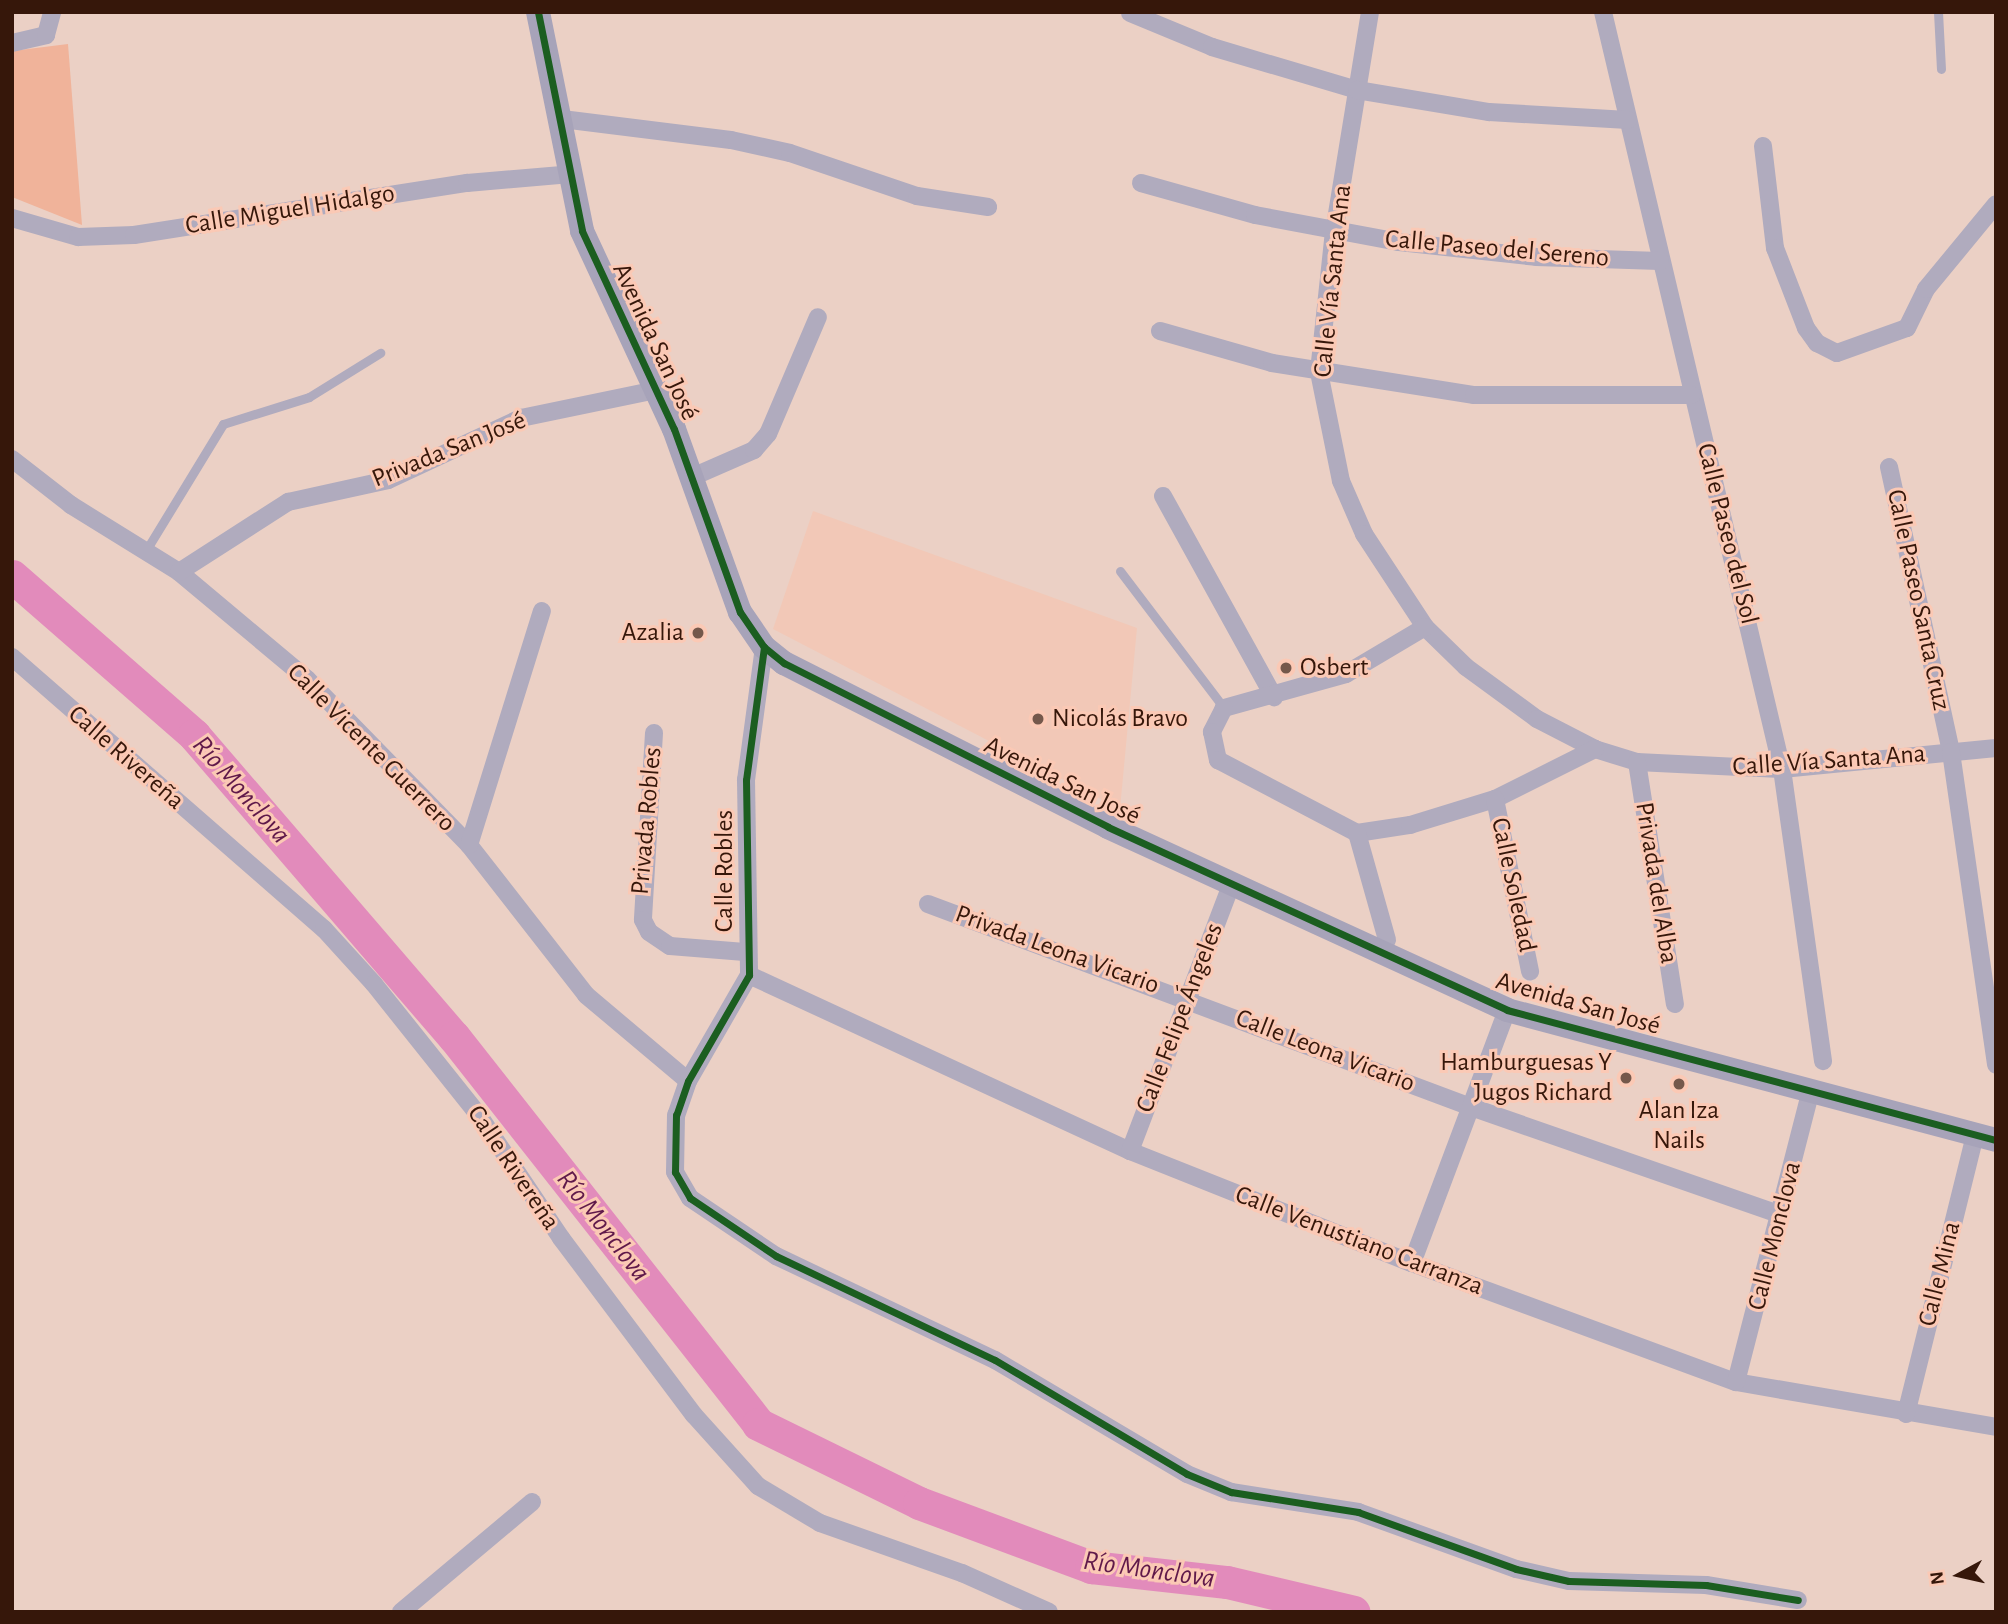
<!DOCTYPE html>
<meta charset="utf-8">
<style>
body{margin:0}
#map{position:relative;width:2008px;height:1624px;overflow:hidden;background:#ebd0c5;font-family:"Alegreya Sans",sans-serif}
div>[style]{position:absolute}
.built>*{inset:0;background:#f2c8b7}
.green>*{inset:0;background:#f0b39a}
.river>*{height:33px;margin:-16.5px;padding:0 16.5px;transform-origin:16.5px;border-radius:16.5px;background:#e28bbb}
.lane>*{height:9px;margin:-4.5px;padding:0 4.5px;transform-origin:4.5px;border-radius:4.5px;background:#b0abbe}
.street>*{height:18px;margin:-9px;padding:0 9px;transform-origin:9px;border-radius:9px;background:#b0abbe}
.secondary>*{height:24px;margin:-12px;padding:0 12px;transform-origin:12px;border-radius:12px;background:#a7a3b9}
.cycleway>*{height:7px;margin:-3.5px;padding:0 3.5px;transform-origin:3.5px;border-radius:3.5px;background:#1b5e20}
.dots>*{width:19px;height:19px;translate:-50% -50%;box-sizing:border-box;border:4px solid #fbc9b5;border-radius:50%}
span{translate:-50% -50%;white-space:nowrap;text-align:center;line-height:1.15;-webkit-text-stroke:6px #fbc9b5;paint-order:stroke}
.street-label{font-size:26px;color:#36170a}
.poi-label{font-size:26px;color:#36170a}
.right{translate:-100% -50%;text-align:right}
.left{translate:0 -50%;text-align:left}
.water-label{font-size:28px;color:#60194a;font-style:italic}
.frame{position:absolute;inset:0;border:14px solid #36170a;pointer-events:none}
.north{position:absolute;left:1924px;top:1540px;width:70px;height:70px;-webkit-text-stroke:5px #fbc9b5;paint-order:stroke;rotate:262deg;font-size:19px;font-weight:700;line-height:28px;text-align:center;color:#36170a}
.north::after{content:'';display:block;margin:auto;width:24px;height:32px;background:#36170a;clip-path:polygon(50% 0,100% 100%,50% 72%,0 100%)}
</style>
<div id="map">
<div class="built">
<i style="clip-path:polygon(813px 511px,1137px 628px,1120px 809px,773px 629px)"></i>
</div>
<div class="green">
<i style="clip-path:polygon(68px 44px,82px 225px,12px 197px,12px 51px)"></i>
</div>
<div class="river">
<i style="left:12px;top:576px;width:242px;rotate:41.1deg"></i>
<i style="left:194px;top:735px;width:399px;rotate:49.3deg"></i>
<i style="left:454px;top:1037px;width:492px;rotate:51.8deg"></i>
<i style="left:758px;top:1424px;width:179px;rotate:26.1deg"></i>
<i style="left:919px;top:1503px;width:184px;rotate:20.4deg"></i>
<i style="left:1091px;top:1567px;width:137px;rotate:6.3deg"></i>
<i style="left:1227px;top:1582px;width:130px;rotate:13.3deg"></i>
</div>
<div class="lane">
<i style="left:1938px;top:12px;width:57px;rotate:87deg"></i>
<i style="left:145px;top:552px;width:150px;rotate:-58.6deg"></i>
<i style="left:223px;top:424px;width:90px;rotate:-17.4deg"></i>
<i style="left:309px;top:397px;width:84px;rotate:-31.8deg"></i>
<i style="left:1120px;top:571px;width:172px;rotate:52.8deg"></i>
</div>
<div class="street">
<i style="left:1370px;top:12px;width:222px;rotate:99.3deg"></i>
<i style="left:1334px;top:231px;width:142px;rotate:96.1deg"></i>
<i style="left:1319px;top:372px;width:111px;rotate:78.6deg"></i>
<i style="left:1341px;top:481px;width:58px;rotate:66.5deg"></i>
<i style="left:1364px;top:534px;width:111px;rotate:56.7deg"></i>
<i style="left:1425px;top:627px;width:57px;rotate:44.3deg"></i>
<i style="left:1466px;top:667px;width:88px;rotate:36.2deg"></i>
<i style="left:1537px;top:719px;width:65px;rotate:27.3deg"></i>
<i style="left:1595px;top:749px;width:44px;rotate:17.2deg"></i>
<i style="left:1637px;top:762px;width:145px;rotate:2.8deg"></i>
<i style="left:1782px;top:769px;width:215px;rotate:-5.6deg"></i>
<i style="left:1603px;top:12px;width:778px;rotate:76.7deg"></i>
<i style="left:1782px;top:769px;width:295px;rotate:82deg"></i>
<i style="left:1130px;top:13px;width:89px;rotate:22.5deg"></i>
<i style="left:1212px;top:47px;width:151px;rotate:16.5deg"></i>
<i style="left:1357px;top:90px;width:134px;rotate:9.5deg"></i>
<i style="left:1489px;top:112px;width:139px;rotate:3.3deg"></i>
<i style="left:12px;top:43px;width:35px;rotate:-13deg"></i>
<i style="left:46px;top:35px;width:24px;rotate:-75deg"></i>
<i style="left:562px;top:119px;width:170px;rotate:7.1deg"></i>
<i style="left:731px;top:140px;width:60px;rotate:12.4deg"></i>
<i style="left:790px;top:153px;width:134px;rotate:18.7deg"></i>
<i style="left:917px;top:196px;width:72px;rotate:8.8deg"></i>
<i style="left:1763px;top:146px;width:103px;rotate:83.3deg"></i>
<i style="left:1775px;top:248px;width:86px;rotate:68.8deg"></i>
<i style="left:1806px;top:328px;width:19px;rotate:54deg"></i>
<i style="left:1817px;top:343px;width:22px;rotate:27deg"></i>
<i style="left:1837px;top:353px;width:74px;rotate:-19.7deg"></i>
<i style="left:1907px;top:328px;width:43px;rotate:-64deg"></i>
<i style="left:1926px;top:289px;width:110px;rotate:-50.5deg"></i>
<i style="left:1141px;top:183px;width:118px;rotate:15.7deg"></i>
<i style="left:1255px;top:215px;width:147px;rotate:10.6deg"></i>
<i style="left:1399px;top:242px;width:138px;rotate:6.2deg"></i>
<i style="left:1536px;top:257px;width:124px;rotate:1.8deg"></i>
<i style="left:12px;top:218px;width:69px;rotate:16.1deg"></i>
<i style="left:78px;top:237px;width:56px;rotate:-2deg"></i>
<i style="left:134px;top:235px;width:337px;rotate:-8.9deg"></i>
<i style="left:467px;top:183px;width:104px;rotate:-4.9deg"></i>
<i style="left:1160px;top:331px;width:116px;rotate:15.9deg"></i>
<i style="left:1272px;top:363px;width:205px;rotate:9deg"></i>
<i style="left:1474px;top:395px;width:218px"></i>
<i style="left:12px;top:459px;width:75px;rotate:37.9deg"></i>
<i style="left:71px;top:505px;width:127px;rotate:31.8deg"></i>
<i style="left:179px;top:572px;width:167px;rotate:39.9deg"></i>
<i style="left:307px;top:679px;width:232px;rotate:45.7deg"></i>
<i style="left:469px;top:845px;width:190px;rotate:52deg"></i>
<i style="left:586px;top:995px;width:133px;rotate:40.1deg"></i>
<i style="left:1889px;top:467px;width:292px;rotate:77.7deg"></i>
<i style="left:1951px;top:752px;width:316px;rotate:81.8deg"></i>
<i style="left:690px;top:478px;width:70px;rotate:-23.6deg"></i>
<i style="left:754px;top:450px;width:21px;rotate:-49deg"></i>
<i style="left:768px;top:434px;width:127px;rotate:-66.9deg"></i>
<i style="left:1163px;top:496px;width:230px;rotate:61.1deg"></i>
<i style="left:179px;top:572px;width:130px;rotate:-32.7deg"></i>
<i style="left:288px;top:502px;width:102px;rotate:-12.4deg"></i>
<i style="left:388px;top:480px;width:147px;rotate:-25deg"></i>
<i style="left:521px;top:418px;width:138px;rotate:-11.7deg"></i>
<i style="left:1425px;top:627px;width:92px;rotate:149.3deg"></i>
<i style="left:1346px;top:674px;width:127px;rotate:164.4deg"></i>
<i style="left:1224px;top:708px;width:27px;rotate:117deg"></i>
<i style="left:1212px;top:732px;width:29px;rotate:78deg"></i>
<i style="left:1218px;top:760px;width:157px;rotate:27.7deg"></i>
<i style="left:1357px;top:833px;width:54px;rotate:-8.6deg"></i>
<i style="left:1410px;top:825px;width:89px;rotate:-17deg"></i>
<i style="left:1495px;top:799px;width:112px;rotate:-26.6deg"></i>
<i style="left:764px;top:647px;width:134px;rotate:97.7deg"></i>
<i style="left:746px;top:780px;width:195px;rotate:89.1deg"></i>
<i style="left:749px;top:975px;width:122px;rotate:119.9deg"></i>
<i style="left:688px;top:1081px;width:36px;rotate:109deg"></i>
<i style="left:676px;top:1115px;width:57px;rotate:91deg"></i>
<i style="left:675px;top:1172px;width:30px;rotate:60deg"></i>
<i style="left:690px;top:1198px;width:104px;rotate:34deg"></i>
<i style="left:776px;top:1256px;width:242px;rotate:25.4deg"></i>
<i style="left:995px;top:1360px;width:223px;rotate:30.7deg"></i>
<i style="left:1187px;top:1474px;width:48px;rotate:22.2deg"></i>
<i style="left:1231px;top:1492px;width:129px;rotate:8.9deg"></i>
<i style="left:1358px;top:1512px;width:168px;rotate:19.8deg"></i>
<i style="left:1516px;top:1569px;width:54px;rotate:12.8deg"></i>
<i style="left:1569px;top:1581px;width:137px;rotate:1.7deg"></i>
<i style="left:1706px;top:1585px;width:93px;rotate:9.3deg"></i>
<i style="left:12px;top:657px;width:414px;rotate:41.1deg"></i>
<i style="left:324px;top:929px;width:74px;rotate:47.7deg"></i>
<i style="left:374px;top:984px;width:170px;rotate:51.4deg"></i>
<i style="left:480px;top:1117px;width:146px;rotate:56.2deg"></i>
<i style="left:561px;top:1238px;width:221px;rotate:53.1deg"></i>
<i style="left:694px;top:1415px;width:96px;rotate:48deg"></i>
<i style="left:758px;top:1486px;width:72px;rotate:30.8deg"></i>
<i style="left:820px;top:1523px;width:151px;rotate:19.4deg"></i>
<i style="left:962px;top:1573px;width:95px;rotate:24.1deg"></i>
<i style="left:654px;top:733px;width:187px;rotate:93.4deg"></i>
<i style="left:643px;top:920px;width:13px;rotate:63deg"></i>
<i style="left:649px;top:932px;width:25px;rotate:34deg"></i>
<i style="left:670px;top:946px;width:75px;rotate:4.6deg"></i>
<i style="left:1637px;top:762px;width:245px;rotate:81.1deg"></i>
<i style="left:1495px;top:799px;width:176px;rotate:78.5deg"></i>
<i style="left:1357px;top:833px;width:111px;rotate:74.3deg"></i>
<i style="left:469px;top:845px;width:245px;rotate:-72.7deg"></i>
<i style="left:928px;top:904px;width:580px;rotate:20.5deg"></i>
<i style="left:1471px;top:1107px;width:328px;rotate:19.2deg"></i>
<i style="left:749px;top:975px;width:420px;rotate:24.8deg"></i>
<i style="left:1130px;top:1151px;width:303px;rotate:21.7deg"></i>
<i style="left:1412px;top:1263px;width:345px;rotate:20.2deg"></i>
<i style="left:1736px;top:1382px;width:264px;rotate:9.8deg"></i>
<i style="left:1130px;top:1151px;width:285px;rotate:-69.2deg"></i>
<i style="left:1412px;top:1263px;width:270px;rotate:-69.4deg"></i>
<i style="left:1736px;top:1382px;width:301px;rotate:-75.6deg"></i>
<i style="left:1906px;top:1414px;width:287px;rotate:-76.1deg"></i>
<i style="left:401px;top:1612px;width:171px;rotate:-40deg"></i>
</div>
<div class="secondary">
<i style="left:538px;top:12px;width:223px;rotate:78.6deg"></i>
<i style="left:582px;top:231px;width:218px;rotate:65.1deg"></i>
<i style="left:674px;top:429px;width:195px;rotate:70.2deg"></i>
<i style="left:740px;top:612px;width:42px;rotate:55.6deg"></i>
<i style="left:764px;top:647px;width:26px;rotate:39deg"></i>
<i style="left:784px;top:663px;width:363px;rotate:26.8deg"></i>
<i style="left:1108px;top:827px;width:439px;rotate:24.6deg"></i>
<i style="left:1507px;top:1010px;width:506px;rotate:14.89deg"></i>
</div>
<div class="cycleway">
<i style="left:538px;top:12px;width:223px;rotate:78.6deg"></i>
<i style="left:582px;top:231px;width:218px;rotate:65.1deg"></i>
<i style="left:674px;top:429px;width:195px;rotate:70.2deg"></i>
<i style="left:740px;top:612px;width:42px;rotate:55.6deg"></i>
<i style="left:764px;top:647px;width:26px;rotate:39deg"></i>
<i style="left:784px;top:663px;width:363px;rotate:26.8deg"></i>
<i style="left:1108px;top:827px;width:439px;rotate:24.6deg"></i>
<i style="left:1507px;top:1010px;width:506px;rotate:14.89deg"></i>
<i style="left:764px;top:647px;width:134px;rotate:97.7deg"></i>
<i style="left:746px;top:780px;width:195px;rotate:89.1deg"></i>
<i style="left:749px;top:975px;width:122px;rotate:119.9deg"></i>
<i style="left:688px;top:1081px;width:36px;rotate:109deg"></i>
<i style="left:676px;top:1115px;width:57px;rotate:91deg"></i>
<i style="left:675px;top:1172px;width:30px;rotate:60deg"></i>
<i style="left:690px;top:1198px;width:104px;rotate:34deg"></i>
<i style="left:776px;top:1256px;width:242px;rotate:25.4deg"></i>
<i style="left:995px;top:1360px;width:223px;rotate:30.7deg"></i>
<i style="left:1187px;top:1474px;width:48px;rotate:22.2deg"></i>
<i style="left:1231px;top:1492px;width:129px;rotate:8.9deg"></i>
<i style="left:1358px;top:1512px;width:168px;rotate:19.8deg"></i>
<i style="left:1516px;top:1569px;width:54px;rotate:12.8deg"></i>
<i style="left:1569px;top:1581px;width:137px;rotate:1.7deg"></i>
<i style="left:1706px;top:1585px;width:93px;rotate:9.3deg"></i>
</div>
<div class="dots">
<i style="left:698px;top:633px;background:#75584b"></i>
<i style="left:1286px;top:668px;background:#75584b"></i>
<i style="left:1038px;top:719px;background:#75584b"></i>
<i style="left:1626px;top:1078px;background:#75584b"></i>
<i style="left:1679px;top:1084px;background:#75584b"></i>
</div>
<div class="street-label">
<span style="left:290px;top:210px;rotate:-9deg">Calle Miguel Hidalgo</span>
<span style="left:1497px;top:249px;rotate:5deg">Calle Paseo del Sereno</span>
<span style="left:1333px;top:281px;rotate:-84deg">Calle Vía Santa Ana</span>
<span style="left:655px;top:342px;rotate:65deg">Avenida San José</span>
<span style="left:449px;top:450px;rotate:-22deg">Privada San José</span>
<span style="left:1727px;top:534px;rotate:76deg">Calle Paseo del Sol</span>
<span style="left:1918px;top:600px;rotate:78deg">Calle Paseo Santa Cruz</span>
<span style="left:371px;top:748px;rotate:45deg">Calle Vicente Guerrero</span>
<span style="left:126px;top:758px;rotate:41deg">Calle Rivereña</span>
<span style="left:1829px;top:761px;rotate:-4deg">Calle Vía Santa Ana</span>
<span style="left:1062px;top:781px;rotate:26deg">Avenida San José</span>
<span style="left:647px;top:821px;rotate:-85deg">Privada Robles</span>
<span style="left:725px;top:871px;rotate:-90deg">Calle Robles</span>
<span style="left:1656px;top:883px;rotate:81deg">Privada del Alba</span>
<span style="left:1513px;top:885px;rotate:78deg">Calle Soledad</span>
<span style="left:1057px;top:950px;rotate:20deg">Privada Leona Vicario</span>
<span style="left:1578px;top:1004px;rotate:16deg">Avenida San José</span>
<span style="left:1180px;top:1018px;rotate:-69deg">Calle Felipe Ángeles</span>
<span style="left:1325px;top:1051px;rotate:21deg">Calle Leona Vicario</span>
<span style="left:513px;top:1168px;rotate:56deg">Calle Rivereña</span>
<span style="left:1775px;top:1236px;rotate:-76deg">Calle Monclova</span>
<span style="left:1359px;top:1241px;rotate:21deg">Calle Venustiano Carranza</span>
<span style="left:1940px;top:1274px;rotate:-76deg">Calle Mina</span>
</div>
<div class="poi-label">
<span class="right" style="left:684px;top:633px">Azalia</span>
<span class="left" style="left:1300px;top:668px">Osbert</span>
<span class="left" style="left:1052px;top:719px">Nicolás Bravo</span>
<span class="right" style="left:1612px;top:1078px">Hamburguesas Y<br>Jugos Richard</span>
<span style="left:1679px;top:1126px">Alan Iza<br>Nails</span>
</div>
<div class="water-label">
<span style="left:241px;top:790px;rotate:49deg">Río Monclova</span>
<span style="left:603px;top:1226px;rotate:52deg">Río Monclova</span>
<span style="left:1149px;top:1570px;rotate:8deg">Río Monclova</span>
</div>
<div class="frame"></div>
<div class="north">N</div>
</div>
